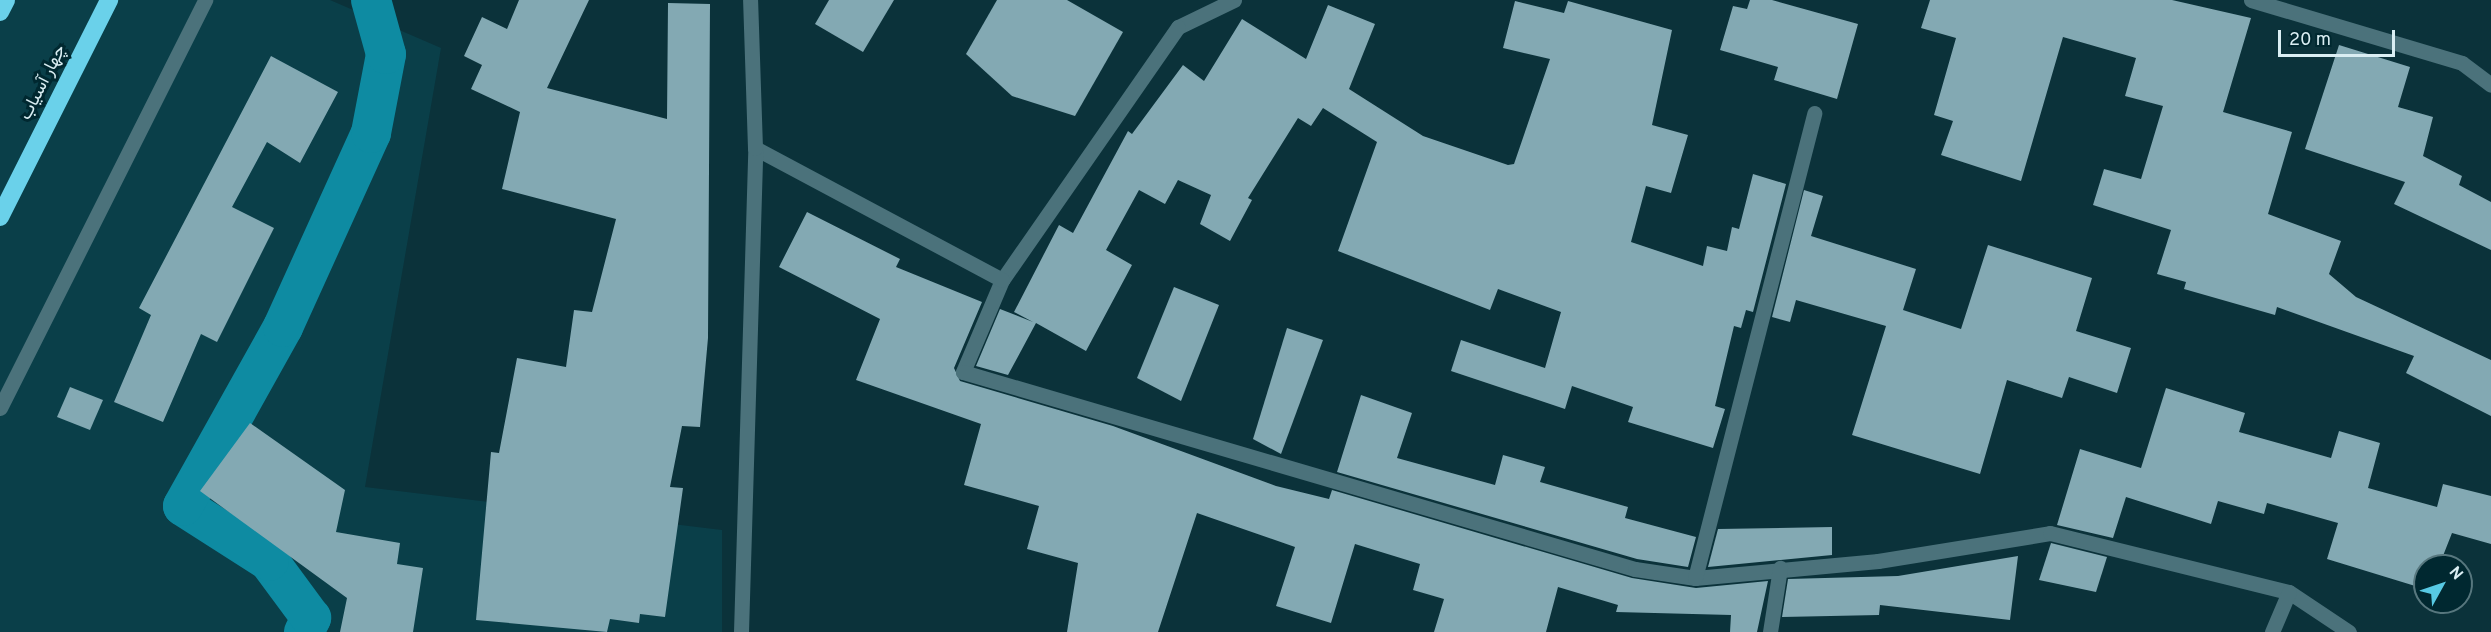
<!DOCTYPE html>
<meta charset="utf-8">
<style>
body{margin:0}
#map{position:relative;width:2491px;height:632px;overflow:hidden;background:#0b323a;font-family:Overpass,Vazirmatn,sans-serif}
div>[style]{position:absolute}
.built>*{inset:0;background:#0a3f49}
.canal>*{height:40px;margin:-20px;padding:0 20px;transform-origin:20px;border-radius:20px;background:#0e8ba2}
.building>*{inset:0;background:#83a9b3}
.minor>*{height:15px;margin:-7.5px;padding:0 7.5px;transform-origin:7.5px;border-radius:7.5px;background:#4b727b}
.highway>*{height:18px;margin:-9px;padding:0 9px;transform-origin:9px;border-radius:9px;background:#6ad1ea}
span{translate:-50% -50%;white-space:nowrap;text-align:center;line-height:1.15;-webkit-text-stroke:6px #002830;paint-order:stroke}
.street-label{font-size:18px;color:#daeef3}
.north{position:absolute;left:2413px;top:554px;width:60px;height:60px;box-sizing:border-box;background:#002830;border:2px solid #57777e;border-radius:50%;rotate:50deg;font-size:16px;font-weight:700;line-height:24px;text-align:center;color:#daeef3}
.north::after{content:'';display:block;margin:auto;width:21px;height:27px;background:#57c9e3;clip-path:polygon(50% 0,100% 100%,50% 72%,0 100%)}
.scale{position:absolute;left:2278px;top:30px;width:117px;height:27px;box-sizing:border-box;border:3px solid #daeef3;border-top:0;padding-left:8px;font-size:18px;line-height:21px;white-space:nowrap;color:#daeef3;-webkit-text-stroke:4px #002830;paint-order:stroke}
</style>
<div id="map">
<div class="built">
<i style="clip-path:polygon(0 0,330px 0,441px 48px,365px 487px,722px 530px,722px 632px,0 632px)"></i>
</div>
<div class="canal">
<i style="left:304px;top:632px;width:16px;rotate:-63deg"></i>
<i style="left:311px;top:618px;width:71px;rotate:-126.4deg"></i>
<i style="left:269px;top:561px;width:102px;rotate:-147.4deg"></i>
<i style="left:183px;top:506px;width:205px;rotate:-60.8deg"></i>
<i style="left:283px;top:327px;width:213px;rotate:-65.6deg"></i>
<i style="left:371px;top:133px;width:80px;rotate:-79.2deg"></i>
<i style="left:386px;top:54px;width:56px;rotate:-105.5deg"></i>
</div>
<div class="building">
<i style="clip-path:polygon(519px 0,589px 0,547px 88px,667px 119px,668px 3px,710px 4px,708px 338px,700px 427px,682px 426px,670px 487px,683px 488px,665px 617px,640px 614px,639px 623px,610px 619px,607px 632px,476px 620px,491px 452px,499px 453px,517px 358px,566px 367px,574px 310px,592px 312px,616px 219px,502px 189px,520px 112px,471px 89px,482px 65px,464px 56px,482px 17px,507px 29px)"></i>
<i style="clip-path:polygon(829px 0,894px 0,863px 52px,815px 24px)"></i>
<i style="clip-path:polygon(997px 0,1067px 0,1123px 32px,1075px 116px,1012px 96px,966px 54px)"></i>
<i style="clip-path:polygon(1750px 0,1772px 0,1858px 24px,1837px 99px,1774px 80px,1778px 67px,1720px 50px,1733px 6px,1747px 9px)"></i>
<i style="clip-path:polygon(1930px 0,2172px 0,2251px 18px,2223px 112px,2292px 132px,2268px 214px,2341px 241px,2329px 274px,2356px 297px,2491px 360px,2491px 416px,2406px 373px,2414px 356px,2277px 307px,2275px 315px,2184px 289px,2186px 282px,2157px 274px,2171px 230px,2093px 205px,2104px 169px,2141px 179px,2163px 106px,2125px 96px,2136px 58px,2063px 37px,2021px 181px,1941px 155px,1953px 121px,1934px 115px,1956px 38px,1921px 28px)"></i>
<i style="clip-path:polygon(1515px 1px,1564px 13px,1568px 1px,1672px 30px,1652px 125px,1688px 135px,1671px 193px,1646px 186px,1631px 242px,1703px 266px,1707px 246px,1727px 251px,1732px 227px,1739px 229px,1753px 174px,1786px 184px,1753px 312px,1746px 310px,1741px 328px,1734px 326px,1715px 406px,1725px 409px,1713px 448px,1628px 422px,1633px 407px,1572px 386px,1565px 409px,1451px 371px,1461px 340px,1545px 368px,1561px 312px,1498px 289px,1490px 310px,1338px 251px,1377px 142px,1323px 108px,1311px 126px,1298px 118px,1248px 198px,1252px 200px,1230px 241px,1200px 224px,1211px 195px,1178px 180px,1165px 204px,1139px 190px,1106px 250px,1132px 265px,1086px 351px,1036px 323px,1008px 375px,976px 366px,1000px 309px,1033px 322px,1014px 312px,1059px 225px,1073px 233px,1128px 131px,1132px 134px,1183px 65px,1204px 81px,1242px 19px,1306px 59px,1328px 5px,1375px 24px,1349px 89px,1423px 136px,1508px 165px,1514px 164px,1550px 59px,1503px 48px)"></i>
<i style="clip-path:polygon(2339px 45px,2410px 67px,2398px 107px,2433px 117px,2423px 156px,2462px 176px,2459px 185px,2491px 202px,2491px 250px,2394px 204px,2405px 182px,2305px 149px)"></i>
<i style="clip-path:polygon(271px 56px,338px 92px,300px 163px,267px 142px,232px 207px,274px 228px,217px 342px,201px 334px,163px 422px,114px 402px,151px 315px,139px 308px)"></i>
<i style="clip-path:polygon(1804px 190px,1823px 196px,1811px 236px,1916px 269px,1903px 310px,1961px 329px,1988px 245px,2092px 278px,2076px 331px,2131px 348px,2117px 393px,2069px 377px,2062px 398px,2007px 380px,1980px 474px,1852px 435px,1886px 326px,1796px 300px,1790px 322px,1772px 317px)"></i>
<i style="clip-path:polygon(807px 212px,900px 259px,896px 267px,982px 302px,954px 368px,960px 381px,1113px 426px,1276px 486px,1329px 499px,1332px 490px,1632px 578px,1696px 588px,1768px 581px,1757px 632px,1730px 632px,1731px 615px,1616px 612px,1618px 605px,1558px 587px,1546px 632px,1434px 632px,1444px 599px,1413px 590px,1420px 564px,1355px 544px,1331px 623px,1276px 606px,1295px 547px,1197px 513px,1158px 632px,1067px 632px,1078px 563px,1027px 549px,1039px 506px,964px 485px,981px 424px,856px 380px,880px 319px,779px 267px)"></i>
<i style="clip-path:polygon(1174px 287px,1219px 305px,1181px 401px,1137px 378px)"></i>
<i style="clip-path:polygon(1287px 328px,1323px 340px,1281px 454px,1253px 439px)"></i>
<i style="clip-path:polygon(70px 387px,103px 400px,90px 430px,57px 417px)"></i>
<i style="clip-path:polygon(2166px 388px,2245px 413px,2239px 432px,2331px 458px,2339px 431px,2380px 443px,2368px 488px,2437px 507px,2443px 484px,2491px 496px,2491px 544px,2452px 533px,2439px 566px,2425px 566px,2425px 589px,2327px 559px,2338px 523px,2267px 503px,2264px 514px,2218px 501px,2211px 524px,2126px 497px,2113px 538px,2057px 525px,2080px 449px,2141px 468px)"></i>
<i style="clip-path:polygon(1361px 395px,1412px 413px,1397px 458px,1495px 485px,1503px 455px,1545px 467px,1540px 482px,1628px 507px,1625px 518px,1696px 537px,1688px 567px,1637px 559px,1337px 472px)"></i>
<i style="clip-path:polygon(250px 423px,345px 490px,336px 532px,400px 543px,397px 564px,423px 568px,413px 632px,340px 632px,347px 598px,200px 491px)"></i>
<i style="clip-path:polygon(1832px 527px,1832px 555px,1708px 567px,1718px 529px)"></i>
<i style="clip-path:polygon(2051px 543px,2107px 557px,2096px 592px,2039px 580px)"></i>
<i style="clip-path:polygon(2018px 556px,2010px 620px,1880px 605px,1879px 615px,1782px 617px,1788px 579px,1898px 576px)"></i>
</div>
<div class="minor">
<i style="left:1234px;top:0;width:62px;rotate:154.3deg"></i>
<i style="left:1178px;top:27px;width:308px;rotate:124.8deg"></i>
<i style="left:1002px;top:280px;width:100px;rotate:113deg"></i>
<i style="left:963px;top:372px;width:700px;rotate:16.34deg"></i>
<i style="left:1635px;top:569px;width:61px;rotate:8.5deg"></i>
<i style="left:1695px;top:578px;width:184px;rotate:-5.3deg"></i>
<i style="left:1878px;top:561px;width:174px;rotate:-9.2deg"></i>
<i style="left:2050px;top:533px;width:246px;rotate:13.9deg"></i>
<i style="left:2289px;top:592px;width:72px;rotate:33.7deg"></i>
<i style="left:2251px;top:0;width:220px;rotate:16.6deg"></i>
<i style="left:2462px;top:63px;width:36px;rotate:37deg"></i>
<i style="left:755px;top:148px;width:280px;rotate:28.1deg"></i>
<i style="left:0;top:408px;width:457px;rotate:-63.3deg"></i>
<i style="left:1695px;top:578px;width:480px;rotate:-75.6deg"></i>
<i style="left:741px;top:632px;width:484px;rotate:-88.3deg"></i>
<i style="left:755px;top:148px;width:148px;rotate:-91.9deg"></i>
<i style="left:1770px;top:632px;width:65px;rotate:-81.1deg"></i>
<i style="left:2272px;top:632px;width:43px;rotate:-67deg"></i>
</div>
<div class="highway">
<i style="left:0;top:12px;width:13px;rotate:-63deg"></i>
<i style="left:0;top:217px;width:243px;rotate:-63.3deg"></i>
</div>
<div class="street-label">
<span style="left:44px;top:83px;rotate:-63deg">چهار آسیاب</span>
</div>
<div class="north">N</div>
<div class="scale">20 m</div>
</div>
